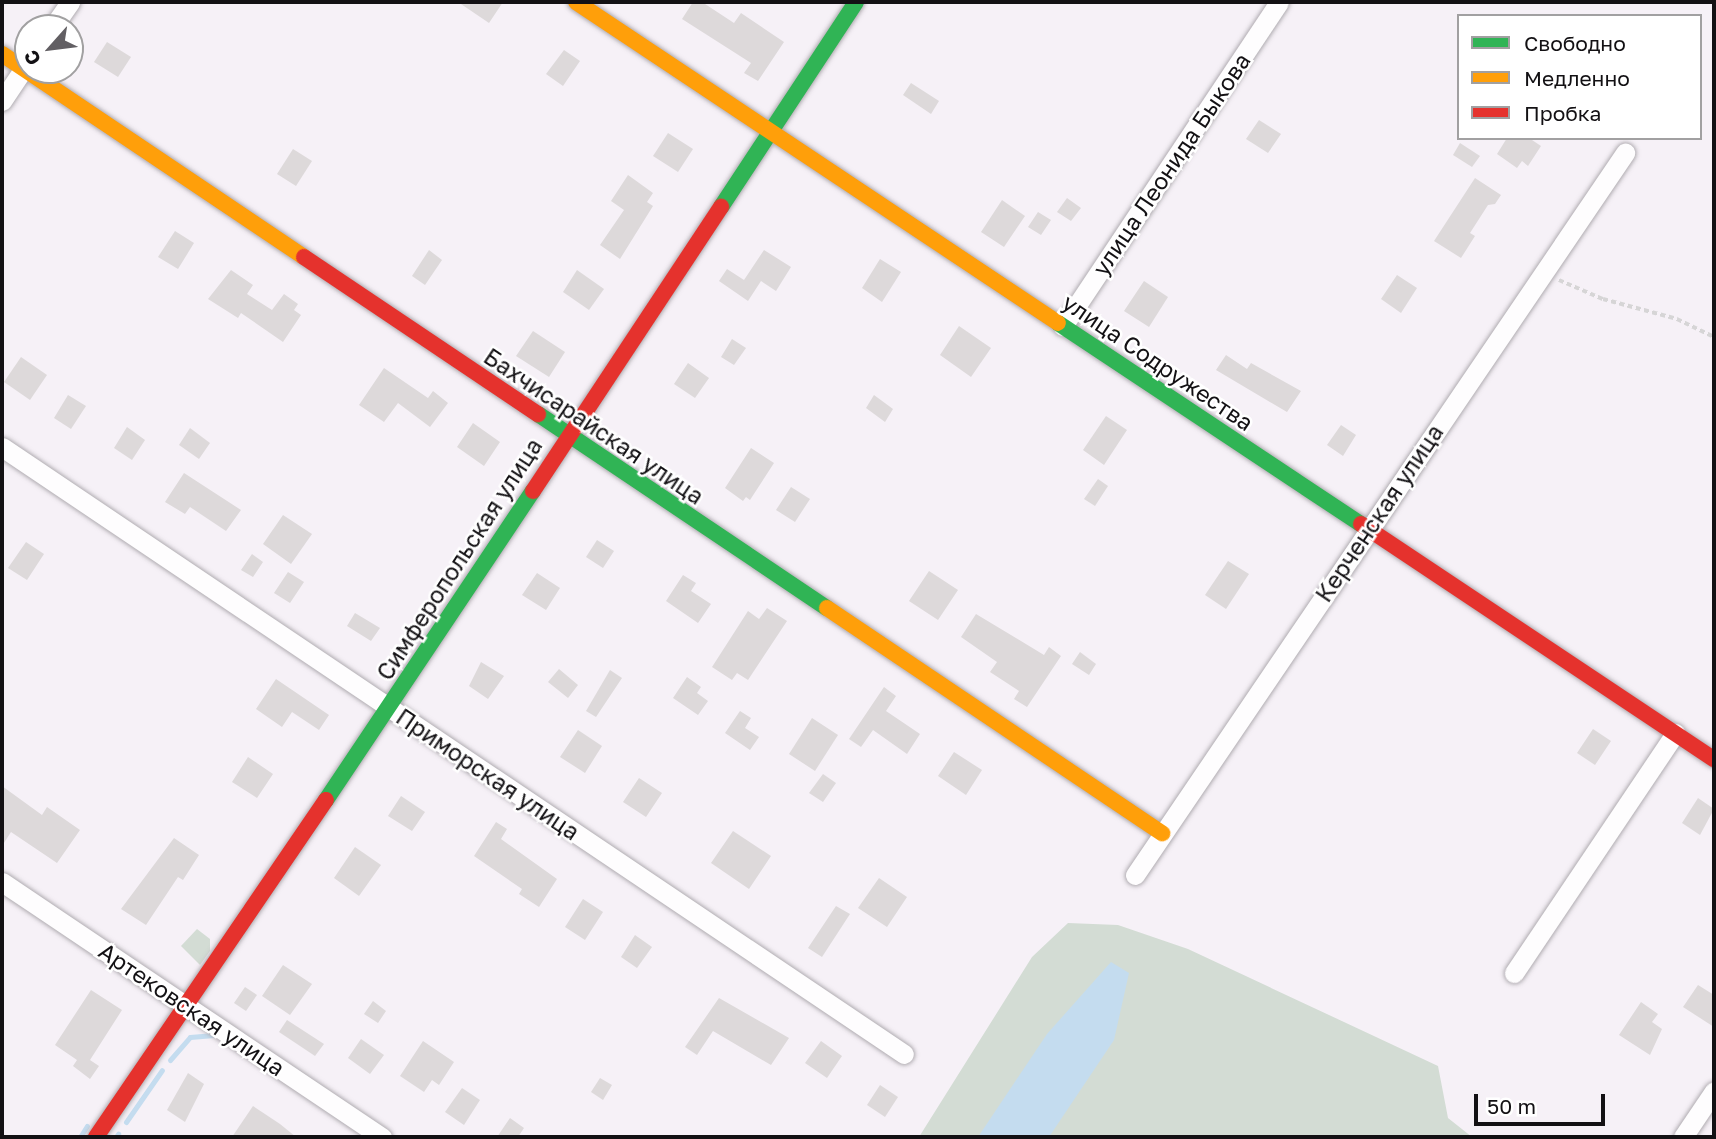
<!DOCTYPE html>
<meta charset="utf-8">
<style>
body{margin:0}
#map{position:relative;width:1716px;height:1139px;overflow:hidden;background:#f6f1f7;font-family:"Golos Text",sans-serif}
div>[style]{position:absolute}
.green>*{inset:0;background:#d3dcd4}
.water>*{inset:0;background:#c4dcef}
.stream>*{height:5px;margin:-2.5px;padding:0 2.5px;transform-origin:2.5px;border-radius:2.5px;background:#c4dcef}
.building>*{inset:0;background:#ddd9da}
.path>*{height:3.5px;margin-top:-1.75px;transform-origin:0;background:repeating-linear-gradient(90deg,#d6d5d6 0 5px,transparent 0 8.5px)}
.roads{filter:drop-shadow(0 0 2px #b0acb1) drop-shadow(0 0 2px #b0acb1)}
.street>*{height:19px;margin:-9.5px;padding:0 9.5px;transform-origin:9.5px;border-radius:9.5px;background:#fefdfe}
.fast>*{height:16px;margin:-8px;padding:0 8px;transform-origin:8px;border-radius:8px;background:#30b455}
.slow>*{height:16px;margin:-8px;padding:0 8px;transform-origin:8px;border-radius:8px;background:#ff9f0a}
.jam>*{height:16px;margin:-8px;padding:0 8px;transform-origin:8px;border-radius:8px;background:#e5322d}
span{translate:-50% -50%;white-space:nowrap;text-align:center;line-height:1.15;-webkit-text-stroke:5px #fff;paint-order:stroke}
.street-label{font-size:23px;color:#131114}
.frame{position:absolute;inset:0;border:4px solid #131114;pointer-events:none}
.legend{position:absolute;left:1457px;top:14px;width:245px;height:126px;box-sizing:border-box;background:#fff;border:2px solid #a1a0a1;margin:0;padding:9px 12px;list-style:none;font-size:21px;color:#131114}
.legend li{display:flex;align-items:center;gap:14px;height:35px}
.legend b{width:35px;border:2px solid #a1a0a1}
.north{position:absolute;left:14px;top:14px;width:70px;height:70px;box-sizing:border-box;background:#fff;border:2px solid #a1a0a1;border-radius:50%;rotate:242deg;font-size:19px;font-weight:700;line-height:28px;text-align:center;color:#131114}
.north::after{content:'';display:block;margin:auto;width:24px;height:32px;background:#625f63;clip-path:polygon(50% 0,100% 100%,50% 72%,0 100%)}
.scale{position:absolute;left:1474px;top:1094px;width:131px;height:32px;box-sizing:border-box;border:4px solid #131114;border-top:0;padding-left:9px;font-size:21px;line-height:24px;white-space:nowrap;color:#131114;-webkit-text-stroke:5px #fff;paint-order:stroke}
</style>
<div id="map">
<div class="green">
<i style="clip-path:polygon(1068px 923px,1118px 925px,1188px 949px,1438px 1066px,1448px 1118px,1472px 1137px,919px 1137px,1032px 957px)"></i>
<i style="clip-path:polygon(197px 929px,210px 939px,210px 951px,200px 965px,181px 946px)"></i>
</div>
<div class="water">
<i style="clip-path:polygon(1111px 962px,1129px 973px,1114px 1040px,1049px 1137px,978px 1137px,1047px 1034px)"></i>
</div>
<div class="stream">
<i style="left:170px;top:1060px;width:30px;rotate:-49deg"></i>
<i style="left:190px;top:1037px;width:24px;rotate:-5deg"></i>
<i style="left:126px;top:1122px;width:63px;rotate:-55.3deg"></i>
<i style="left:80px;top:1137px;width:13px;rotate:-58deg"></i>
<i style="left:116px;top:1137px;width:4px;rotate:-56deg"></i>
</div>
<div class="building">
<i style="clip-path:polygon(458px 2px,503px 2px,489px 23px)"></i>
<i style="clip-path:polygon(693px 2px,702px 2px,734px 23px,741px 13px,784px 42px,758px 81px,744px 73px,751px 63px,682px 19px)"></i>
<i style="clip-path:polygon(107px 42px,131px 57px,118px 77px,94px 62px)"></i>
<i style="clip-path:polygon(564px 50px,580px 61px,563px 86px,546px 74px)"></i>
<i style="clip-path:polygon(911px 83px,939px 101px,931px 114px,903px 95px)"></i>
<i style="clip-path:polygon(1259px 120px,1281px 134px,1268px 153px,1246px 139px)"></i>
<i style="clip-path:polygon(668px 133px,693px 149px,678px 172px,653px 156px)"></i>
<i style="clip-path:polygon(1507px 138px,1529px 138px,1541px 146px,1528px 166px,1522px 161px,1517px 168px,1497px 154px)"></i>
<i style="clip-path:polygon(1460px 143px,1480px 156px,1472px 167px,1453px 155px)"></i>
<i style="clip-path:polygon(293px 149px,312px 161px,296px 186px,277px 174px)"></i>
<i style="clip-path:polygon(628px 175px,653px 193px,647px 202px,653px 206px,620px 259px,600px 245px,624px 210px,611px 201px)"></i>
<i style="clip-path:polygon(1475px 178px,1501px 195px,1495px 204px,1488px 205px,1470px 233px,1475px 236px,1461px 258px,1434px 241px)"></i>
<i style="clip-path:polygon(1067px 198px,1081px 208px,1071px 221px,1057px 212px)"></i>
<i style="clip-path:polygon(1002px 200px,1025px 216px,1004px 247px,981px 232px)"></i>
<i style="clip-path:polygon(1038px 212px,1051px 220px,1041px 235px,1028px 227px)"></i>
<i style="clip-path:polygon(175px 231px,194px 243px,178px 269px,158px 257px)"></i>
<i style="clip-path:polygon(429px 250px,442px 260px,425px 285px,412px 276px)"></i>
<i style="clip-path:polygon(764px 250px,791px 267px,776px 291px,761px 281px,748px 301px,719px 281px,727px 269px,744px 280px)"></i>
<i style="clip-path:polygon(880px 259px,901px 272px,882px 302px,862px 288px)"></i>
<i style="clip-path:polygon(231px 270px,253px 285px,247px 294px,272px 310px,284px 294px,298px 304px,294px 310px,301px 315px,283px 342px,241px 313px,238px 318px,208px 299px)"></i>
<i style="clip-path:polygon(577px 270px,604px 289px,589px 310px,563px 292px)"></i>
<i style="clip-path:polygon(1397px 275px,1417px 288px,1401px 313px,1381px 299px)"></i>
<i style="clip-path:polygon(1144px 281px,1168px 297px,1149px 327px,1124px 311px)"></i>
<i style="clip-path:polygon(959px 326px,991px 348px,971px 377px,940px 355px)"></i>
<i style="clip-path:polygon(533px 331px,565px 352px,549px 377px,516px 356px)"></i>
<i style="clip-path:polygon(732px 339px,746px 348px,734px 365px,721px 357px)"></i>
<i style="clip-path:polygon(1226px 355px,1247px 369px,1251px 363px,1301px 391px,1287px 412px,1216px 370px)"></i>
<i style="clip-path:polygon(21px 357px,47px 375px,30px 400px,4px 382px)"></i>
<i style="clip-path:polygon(688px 363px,709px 378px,695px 398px,674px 384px)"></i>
<i style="clip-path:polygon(384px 368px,428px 398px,433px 391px,448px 403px,430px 427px,398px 403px,384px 422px,359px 405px)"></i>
<i style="clip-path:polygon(68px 395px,86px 406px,71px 429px,54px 418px)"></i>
<i style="clip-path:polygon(874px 395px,893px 409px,885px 422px,866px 408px)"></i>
<i style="clip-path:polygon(1106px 416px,1127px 430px,1104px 465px,1083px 450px)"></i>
<i style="clip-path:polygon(473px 423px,500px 442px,484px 466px,457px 447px)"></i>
<i style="clip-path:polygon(1341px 425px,1356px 435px,1343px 456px,1327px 445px)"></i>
<i style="clip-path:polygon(127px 427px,145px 440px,132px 460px,114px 448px)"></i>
<i style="clip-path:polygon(190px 428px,210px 443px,199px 459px,179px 445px)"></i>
<i style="clip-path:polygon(751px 448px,774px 463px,750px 500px,746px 497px,743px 501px,725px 488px)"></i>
<i style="clip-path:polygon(184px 473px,241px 510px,226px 531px,190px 507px,185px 514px,165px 502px)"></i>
<i style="clip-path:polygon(1098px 479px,1108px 486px,1095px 506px,1084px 499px)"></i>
<i style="clip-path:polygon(791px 487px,810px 499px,795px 522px,776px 510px)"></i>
<i style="clip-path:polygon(283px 515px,312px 534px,291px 564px,263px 544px)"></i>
<i style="clip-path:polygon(597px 540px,614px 551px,603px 568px,586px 557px)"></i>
<i style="clip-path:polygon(26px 542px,44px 554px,27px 580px,8px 568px)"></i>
<i style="clip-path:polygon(252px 554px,263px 562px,253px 577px,241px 570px)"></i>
<i style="clip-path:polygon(1228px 561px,1249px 574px,1226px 609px,1205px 595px)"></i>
<i style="clip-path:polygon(929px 571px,958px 590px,938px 620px,909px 601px)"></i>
<i style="clip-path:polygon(288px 572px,304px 582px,290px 603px,274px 593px)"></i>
<i style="clip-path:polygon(537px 573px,560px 588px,546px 610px,522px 595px)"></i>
<i style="clip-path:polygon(683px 575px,696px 583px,691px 591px,711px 604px,698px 623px,666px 601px)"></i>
<i style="clip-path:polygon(767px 608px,787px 621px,748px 680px,737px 673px,732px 680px,712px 667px,748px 611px,759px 619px)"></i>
<i style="clip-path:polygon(355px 613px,380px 628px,371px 641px,347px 626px)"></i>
<i style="clip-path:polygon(976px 614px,1044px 655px,1049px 647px,1061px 656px,1027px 707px,1014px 699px,1019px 691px,990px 672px,997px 662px,961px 637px)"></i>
<i style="clip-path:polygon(1080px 652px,1096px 664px,1089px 675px,1072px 664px)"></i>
<i style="clip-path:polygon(481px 662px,504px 676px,488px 699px,469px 686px)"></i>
<i style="clip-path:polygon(559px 669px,578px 685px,568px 698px,548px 682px)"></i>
<i style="clip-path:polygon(610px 670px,622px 678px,596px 717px,586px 711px)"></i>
<i style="clip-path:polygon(687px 677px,701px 687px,697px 693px,708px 701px,698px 715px,673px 698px)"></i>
<i style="clip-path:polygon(276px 679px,329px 715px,319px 730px,292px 712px,282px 727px,256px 709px)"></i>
<i style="clip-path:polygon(884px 687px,896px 696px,886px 711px,920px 734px,907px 754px,873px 730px,861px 747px,849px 739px)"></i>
<i style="clip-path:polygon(740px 711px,751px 718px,745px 728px,759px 737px,750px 750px,725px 733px)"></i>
<i style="clip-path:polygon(812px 718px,838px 735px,815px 771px,789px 754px)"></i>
<i style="clip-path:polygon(1593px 729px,1611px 741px,1595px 765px,1577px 753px)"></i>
<i style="clip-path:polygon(578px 730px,602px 746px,585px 773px,560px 757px)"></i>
<i style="clip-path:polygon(954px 752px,982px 770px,966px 795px,938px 776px)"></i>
<i style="clip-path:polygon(248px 757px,273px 774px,257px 798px,232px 782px)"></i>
<i style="clip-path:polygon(823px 774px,836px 783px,823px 802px,809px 793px)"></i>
<i style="clip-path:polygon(639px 778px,662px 793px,646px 817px,623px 802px)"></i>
<i style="clip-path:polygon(2px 786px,42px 815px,47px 807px,80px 830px,57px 863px,11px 832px,2px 846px)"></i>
<i style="clip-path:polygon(401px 796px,425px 812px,412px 831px,388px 816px)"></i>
<i style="clip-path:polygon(1698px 798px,1714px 809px,1700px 835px,1682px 823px)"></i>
<i style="clip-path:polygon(496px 822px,507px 829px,501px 839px,557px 879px,539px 907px,519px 894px,522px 889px,474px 856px)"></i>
<i style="clip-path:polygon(733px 831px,771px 856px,749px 889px,711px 863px)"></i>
<i style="clip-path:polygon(174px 838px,199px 855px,183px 880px,178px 877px,146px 925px,121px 909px)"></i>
<i style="clip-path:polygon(355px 847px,381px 865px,359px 896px,334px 878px)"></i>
<i style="clip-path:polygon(879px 878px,907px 897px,887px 927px,858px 908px)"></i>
<i style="clip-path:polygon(583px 899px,603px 912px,585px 940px,565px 927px)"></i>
<i style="clip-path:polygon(836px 906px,850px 914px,822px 957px,808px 948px)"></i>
<i style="clip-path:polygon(635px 935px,652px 947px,637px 968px,621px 957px)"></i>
<i style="clip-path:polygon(283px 965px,312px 984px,290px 1015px,262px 996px)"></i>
<i style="clip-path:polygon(1698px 985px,1714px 995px,1714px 1027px,1683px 1007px)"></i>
<i style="clip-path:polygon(245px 987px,257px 995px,246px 1011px,234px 1003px)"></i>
<i style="clip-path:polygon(91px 990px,122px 1010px,90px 1060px,99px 1066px,90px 1079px,73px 1066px,77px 1060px,55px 1045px)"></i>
<i style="clip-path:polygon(719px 998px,789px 1038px,771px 1065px,713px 1031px,697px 1055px,685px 1047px)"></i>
<i style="clip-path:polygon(373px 1001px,386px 1011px,378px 1023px,364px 1014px)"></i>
<i style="clip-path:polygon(1641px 1002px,1658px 1014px,1652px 1022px,1662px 1029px,1650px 1055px,1619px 1035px)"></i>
<i style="clip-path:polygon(287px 1020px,324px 1044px,315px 1056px,279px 1032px)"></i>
<i style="clip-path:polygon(361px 1039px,384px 1055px,370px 1074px,348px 1058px)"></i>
<i style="clip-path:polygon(423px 1041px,454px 1062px,439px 1085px,432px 1080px,424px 1092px,400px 1076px)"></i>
<i style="clip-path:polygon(821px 1041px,842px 1056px,827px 1078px,805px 1063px)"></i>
<i style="clip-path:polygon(188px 1073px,204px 1084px,185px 1122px,167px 1110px)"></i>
<i style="clip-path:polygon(600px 1078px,612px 1085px,603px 1100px,591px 1092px)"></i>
<i style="clip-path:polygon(880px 1085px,898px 1097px,885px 1117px,867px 1105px)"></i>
<i style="clip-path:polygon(462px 1088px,480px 1100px,464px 1125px,445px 1112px)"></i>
<i style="clip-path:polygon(253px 1106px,280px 1124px,296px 1137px,232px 1137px)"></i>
<i style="clip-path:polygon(510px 1118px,524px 1128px,518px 1137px,497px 1137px)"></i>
</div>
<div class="path">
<i style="left:1559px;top:280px;width:48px;rotate:23.4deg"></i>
<i style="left:1603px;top:299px;width:77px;rotate:15.1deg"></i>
<i style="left:1677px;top:319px;width:41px;rotate:25.9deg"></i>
</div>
<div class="roads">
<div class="street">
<i style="left:52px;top:28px;width:32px;rotate:-55deg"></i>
<i style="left:2px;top:101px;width:47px;rotate:-56.3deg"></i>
<i style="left:1063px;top:326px;width:389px;rotate:-56.3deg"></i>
<i style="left:2px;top:447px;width:1087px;rotate:33.94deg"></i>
<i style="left:1135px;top:875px;width:873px;rotate:-55.84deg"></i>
<i style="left:2px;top:882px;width:458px;rotate:33.9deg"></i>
<i style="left:1514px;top:973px;width:289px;rotate:-56.1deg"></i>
<i style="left:1683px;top:1137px;width:55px;rotate:-56deg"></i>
</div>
<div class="fast">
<i style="left:721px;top:207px;width:245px;rotate:-56.6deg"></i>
<i style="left:1058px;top:323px;width:364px;rotate:33.6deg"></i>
<i style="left:538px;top:414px;width:348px;rotate:33.9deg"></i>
<i style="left:326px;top:800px;width:372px;rotate:-56.2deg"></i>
</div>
<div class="slow">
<i style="left:576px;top:2px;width:579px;rotate:33.66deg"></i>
<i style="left:2px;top:54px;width:364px;rotate:33.9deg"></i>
<i style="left:827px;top:608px;width:404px;rotate:33.9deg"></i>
</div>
<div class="jam">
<i style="left:304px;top:257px;width:282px;rotate:33.9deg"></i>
<i style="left:533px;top:491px;width:341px;rotate:-56.5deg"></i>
<i style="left:1361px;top:524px;width:424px;rotate:33.7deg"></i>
<i style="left:96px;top:1137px;width:408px;rotate:-55.7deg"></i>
</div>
</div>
<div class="street-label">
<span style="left:1171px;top:164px;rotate:-56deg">улица Леонида Быкова</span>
<span style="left:1158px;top:362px;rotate:34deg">улица Содружества</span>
<span style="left:594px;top:426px;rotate:34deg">Бахчисарайская улица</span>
<span style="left:1379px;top:513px;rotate:-56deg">Керченская улица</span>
<span style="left:459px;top:559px;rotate:-57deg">Симферопольская улица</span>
<span style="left:488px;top:774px;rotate:34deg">Приморская улица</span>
<span style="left:192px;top:1009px;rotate:34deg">Артековская улица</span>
</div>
<div class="frame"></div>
<ul class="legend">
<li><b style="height:9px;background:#30b455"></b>Свободно</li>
<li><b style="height:9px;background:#ff9f0a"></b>Медленно</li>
<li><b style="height:9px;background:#e5322d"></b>Пробка</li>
</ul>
<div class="north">С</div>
<div class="scale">50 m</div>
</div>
